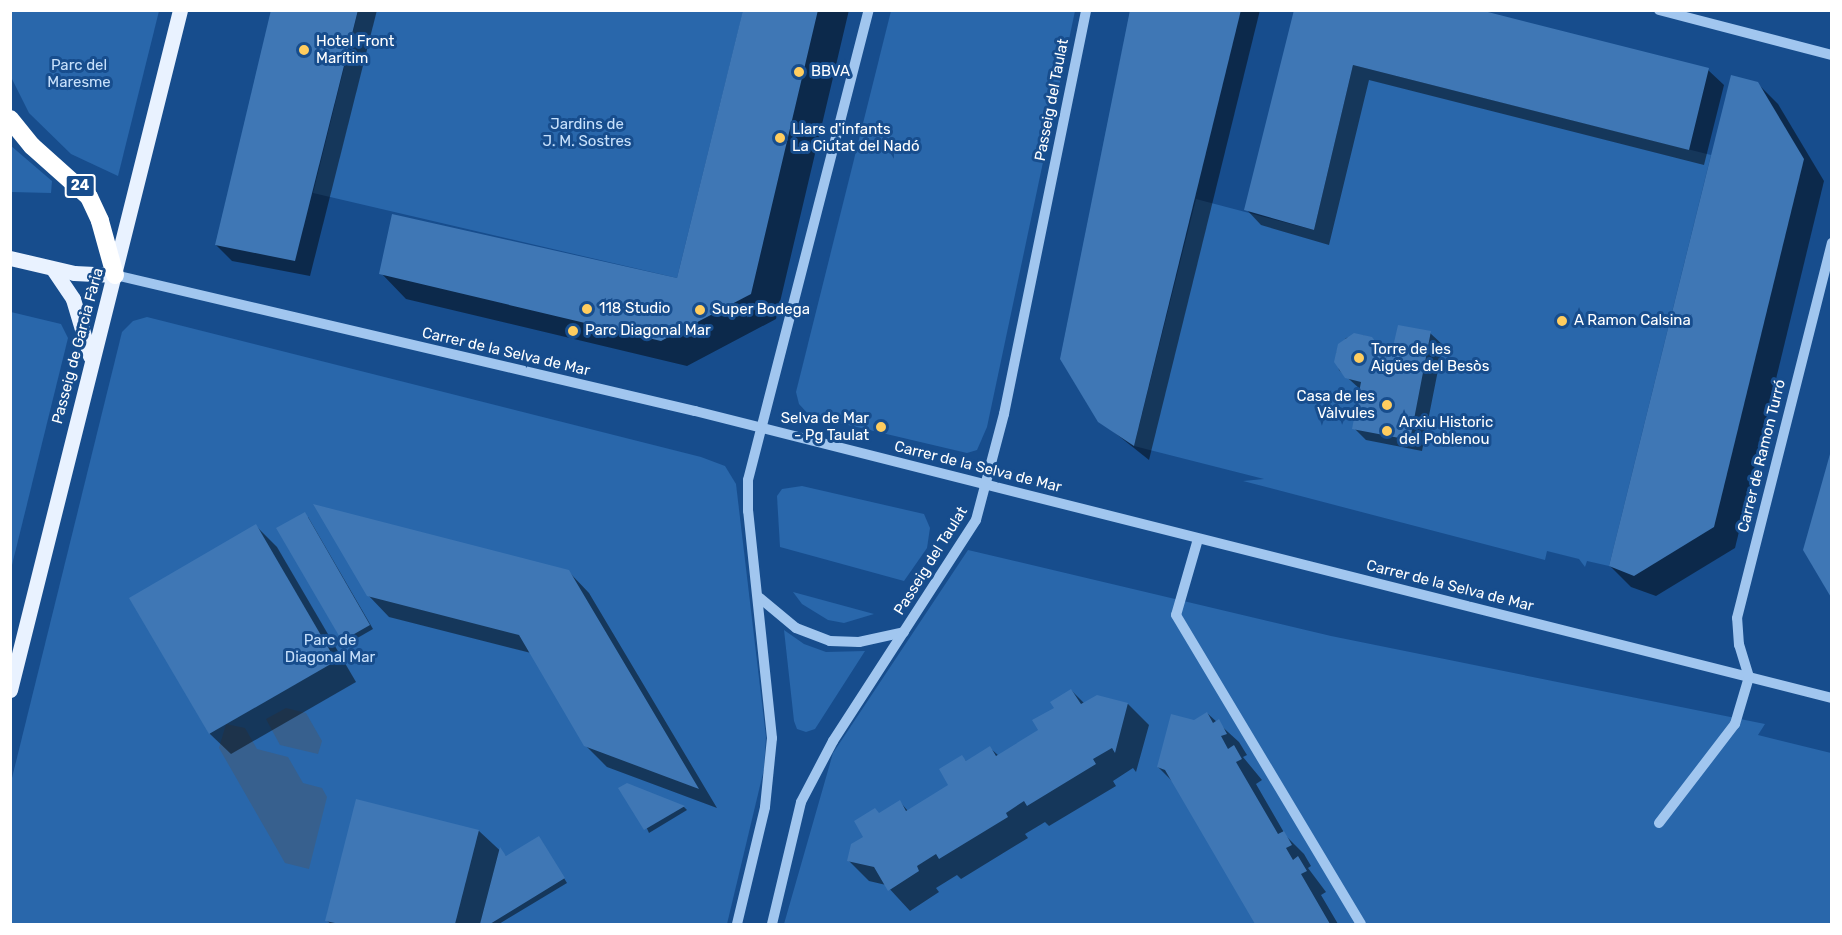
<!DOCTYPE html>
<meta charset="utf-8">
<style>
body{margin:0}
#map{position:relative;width:1842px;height:935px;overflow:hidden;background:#174d8d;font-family:Rubik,sans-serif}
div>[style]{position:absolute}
.green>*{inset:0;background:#2967ab}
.water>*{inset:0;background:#37608e}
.shadow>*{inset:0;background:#0007}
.building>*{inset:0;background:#3f77b5}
.minor>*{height:10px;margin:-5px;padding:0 5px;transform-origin:5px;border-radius:5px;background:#a1c6ef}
.major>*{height:15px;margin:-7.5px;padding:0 7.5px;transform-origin:7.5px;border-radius:7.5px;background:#e9f2ff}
.highway>*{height:18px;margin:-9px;padding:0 9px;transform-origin:9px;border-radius:9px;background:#fff}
.dots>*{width:16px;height:16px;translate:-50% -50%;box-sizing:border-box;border:3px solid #174d8d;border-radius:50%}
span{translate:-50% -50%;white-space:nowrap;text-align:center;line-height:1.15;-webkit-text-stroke:6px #174d8d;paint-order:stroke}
.shield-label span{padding:2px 4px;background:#174d8d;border:2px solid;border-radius:4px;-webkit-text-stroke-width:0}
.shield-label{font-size:14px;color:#fff;font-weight:700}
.poi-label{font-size:15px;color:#fff}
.left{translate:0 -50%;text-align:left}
.right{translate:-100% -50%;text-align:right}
.park-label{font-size:15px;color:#c7e0fb}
.street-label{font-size:15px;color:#fff}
.frame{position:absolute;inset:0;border:12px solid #fff;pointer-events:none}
</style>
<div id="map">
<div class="green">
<i style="clip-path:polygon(10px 11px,159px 11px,118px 176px,71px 154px,29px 113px,11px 77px)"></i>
<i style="clip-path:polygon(358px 11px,743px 11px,677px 278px,313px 193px)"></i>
<i style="clip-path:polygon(891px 11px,1075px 11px,987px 427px,977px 450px,967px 453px,810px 416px,799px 404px,796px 392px)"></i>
<i style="clip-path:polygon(1353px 65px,1711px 155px,1609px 566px,1587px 561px,1585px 567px,1579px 559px,1547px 551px,1545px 560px,1243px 481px,1264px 479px,1134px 446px,1196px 199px,1314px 230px)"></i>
<i style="clip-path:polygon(10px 145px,52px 181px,51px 193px,11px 192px)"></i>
<i style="clip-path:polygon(11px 312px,61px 324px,68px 338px,11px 569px)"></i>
<i style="clip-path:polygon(147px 317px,701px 457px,725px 466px,736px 484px,766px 737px,764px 769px,727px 924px,11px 924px,11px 782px,122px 332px,133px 321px)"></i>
<i style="clip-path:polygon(802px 486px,924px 514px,930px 528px,927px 548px,904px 581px,780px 547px,777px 496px,782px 489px)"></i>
<i style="clip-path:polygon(968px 550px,1331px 636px,1765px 724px,1758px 735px,1831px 753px,1831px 924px,784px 924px,833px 753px)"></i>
<i style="clip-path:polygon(793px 592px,874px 614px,844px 623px,828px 620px,802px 604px)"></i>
<i style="clip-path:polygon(784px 630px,804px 644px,826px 652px,865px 651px,815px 729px,806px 732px,797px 729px,794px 721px)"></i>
</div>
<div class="water">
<i style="clip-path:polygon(286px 708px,306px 713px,322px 741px,318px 754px,280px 745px,266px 719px)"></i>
<i style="clip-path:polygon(226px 724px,245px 728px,257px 749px,288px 757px,303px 783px,322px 788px,327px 797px,309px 869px,285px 863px,219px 748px)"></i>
</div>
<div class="shadow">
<i style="clip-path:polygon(273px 10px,377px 10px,310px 276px,232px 261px,216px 245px)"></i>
<i style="clip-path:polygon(744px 10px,849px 10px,776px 319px,687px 366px,406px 299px,381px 273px,678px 280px)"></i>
<i style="clip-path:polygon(1132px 10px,1260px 10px,1149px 460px,1100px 421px)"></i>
<i style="clip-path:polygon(1296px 10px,1708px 70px,1724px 85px,1704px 165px,1369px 80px,1329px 245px,1261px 225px,1246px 209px)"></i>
<i style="clip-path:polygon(1757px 83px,1778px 104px,1824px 181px,1735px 548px,1656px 596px,1631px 587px,1610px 566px)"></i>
<i style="clip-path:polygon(1430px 333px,1443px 345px,1422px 451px,1366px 440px,1354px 428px,1361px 390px,1339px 370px,1336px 353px,1346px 338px,1363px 335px,1384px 351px,1394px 353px)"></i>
<i style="clip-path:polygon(308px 517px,373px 629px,347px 644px,279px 529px)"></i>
<i style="clip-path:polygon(256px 526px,277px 547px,356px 682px,231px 754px,210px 734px,132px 598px)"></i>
<i style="clip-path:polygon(568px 571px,589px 593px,717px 808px,607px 767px,585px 745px,531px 653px,389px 617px,368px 595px)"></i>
<i style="clip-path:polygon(1071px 690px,1085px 704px,1128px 704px,1149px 725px,1136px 772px,1133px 768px,1113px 781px,1116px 786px,1049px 826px,1045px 822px,1025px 834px,1028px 838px,961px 879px,957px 875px,936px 888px,939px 892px,910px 911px,886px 885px,869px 881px,848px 860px,880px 814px,900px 802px,908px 811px,950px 786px,962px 757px,967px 762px,990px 748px,999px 756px,1040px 731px)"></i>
<i style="clip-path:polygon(1207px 713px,1239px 742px,1247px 755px,1243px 757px,1262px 780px,1256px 784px,1286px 836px,1304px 854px,1311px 866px,1308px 868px,1326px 892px,1321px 895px,1338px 924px,1257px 924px,1175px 784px,1158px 767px,1194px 721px)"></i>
<i style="clip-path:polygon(627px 785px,684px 807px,687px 810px,649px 833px)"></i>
<i style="clip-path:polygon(357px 800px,479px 831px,507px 857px,542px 842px,567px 883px,499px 924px,331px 924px,326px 920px)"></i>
</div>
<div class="building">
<i style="clip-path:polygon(271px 10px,358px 10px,295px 261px,215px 245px)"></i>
<i style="clip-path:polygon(743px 10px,818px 10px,751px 294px,661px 341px,379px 274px,392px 214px,677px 278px)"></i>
<i style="clip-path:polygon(1130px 10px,1241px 10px,1134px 446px,1098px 422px,1060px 359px)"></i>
<i style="clip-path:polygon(1294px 10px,1480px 10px,1709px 68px,1689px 150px,1353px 65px,1314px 230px,1244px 210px)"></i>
<i style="clip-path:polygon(1731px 75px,1758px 82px,1804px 159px,1714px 527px,1634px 576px,1609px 566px)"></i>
<i style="clip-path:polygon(1398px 325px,1431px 331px,1410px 440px,1352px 429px,1361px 382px,1345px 378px,1334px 362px,1338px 344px,1354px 333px,1372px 337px,1381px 349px,1392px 351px)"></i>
<i style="clip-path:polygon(1832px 447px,1832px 599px,1803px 550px)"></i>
<i style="clip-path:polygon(313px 504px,569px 570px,699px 789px,584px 746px,519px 635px,367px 596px)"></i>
<i style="clip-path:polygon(305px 512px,370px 625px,342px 641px,276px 528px)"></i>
<i style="clip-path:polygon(256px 524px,336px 661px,209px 734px,129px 598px)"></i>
<i style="clip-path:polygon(1071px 689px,1081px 704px,1097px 695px,1128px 703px,1115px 753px,1112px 748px,1093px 759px,1096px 764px,1027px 806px,1024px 801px,1006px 813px,1008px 817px,939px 859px,936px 854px,917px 866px,919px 871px,888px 891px,874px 867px,847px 861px,851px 844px,863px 837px,854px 821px,875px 808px,879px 813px,900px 800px,906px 811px,948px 785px,939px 769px,962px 755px,966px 761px,990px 746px,996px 756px,1038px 730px,1032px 720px,1054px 708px,1050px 702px)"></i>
<i style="clip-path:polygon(1207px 712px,1213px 723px,1219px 719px,1227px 734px,1221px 736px,1228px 749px,1234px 745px,1242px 759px,1236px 762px,1278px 834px,1284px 831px,1292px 845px,1286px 848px,1293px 860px,1298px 856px,1307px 871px,1301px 874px,1330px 924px,1255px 924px,1165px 770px,1157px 767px,1171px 714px,1194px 720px)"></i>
<i style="clip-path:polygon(627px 783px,685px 806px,644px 830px,618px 788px)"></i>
<i style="clip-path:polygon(356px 799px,479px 830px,455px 924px,340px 924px,325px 921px)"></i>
<i style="clip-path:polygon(539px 836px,565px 878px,490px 924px,480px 924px,500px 847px,506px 856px)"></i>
</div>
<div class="minor">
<i style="left:1659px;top:10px;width:179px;rotate:14.6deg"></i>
<i style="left:115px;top:275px;width:596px;rotate:13.2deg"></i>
<i style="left:695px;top:411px;width:1173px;rotate:14.17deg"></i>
<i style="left:1198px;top:539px;width:79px;rotate:106.1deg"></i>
<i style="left:1176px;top:615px;width:360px;rotate:59.1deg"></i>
<i style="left:760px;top:598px;width:47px;rotate:39.8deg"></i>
<i style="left:796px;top:628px;width:36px;rotate:21deg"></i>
<i style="left:830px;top:641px;width:29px;rotate:2deg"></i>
<i style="left:859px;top:642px;width:46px;rotate:-12.5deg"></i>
<i style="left:1659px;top:823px;width:125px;rotate:-52.5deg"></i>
<i style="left:1735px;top:724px;width:49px;rotate:-73.4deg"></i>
<i style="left:1749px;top:677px;width:34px;rotate:-107deg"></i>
<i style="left:1739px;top:645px;width:27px;rotate:-94deg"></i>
<i style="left:1737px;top:618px;width:387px;rotate:-75.8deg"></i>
<i style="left:737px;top:924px;width:120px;rotate:-76.5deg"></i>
<i style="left:765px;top:807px;width:69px;rotate:-84.2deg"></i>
<i style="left:772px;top:738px;width:228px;rotate:-96deg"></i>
<i style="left:748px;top:511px;width:31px;rotate:-90deg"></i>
<i style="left:748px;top:480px;width:485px;rotate:-75.6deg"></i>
<i style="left:772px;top:924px;width:125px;rotate:-76.6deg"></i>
<i style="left:801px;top:802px;width:69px;rotate:-62.3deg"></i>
<i style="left:833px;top:741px;width:263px;rotate:-57.1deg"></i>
<i style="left:976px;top:520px;width:110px;rotate:-75.2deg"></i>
<i style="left:1004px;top:414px;width:412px;rotate:-78.5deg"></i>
</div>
<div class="major">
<i style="left:10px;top:258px;width:66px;rotate:13.2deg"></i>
<i style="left:74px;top:273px;width:41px;rotate:2.8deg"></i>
<i style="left:53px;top:269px;width:36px;rotate:56deg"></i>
<i style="left:73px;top:299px;width:59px;rotate:73.4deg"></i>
<i style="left:10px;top:690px;width:701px;rotate:-75.96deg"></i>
</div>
<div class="highway">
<i style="left:10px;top:119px;width:35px;rotate:51deg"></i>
<i style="left:32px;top:146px;width:76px;rotate:41.8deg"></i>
<i style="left:89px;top:197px;width:26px;rotate:65deg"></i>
<i style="left:100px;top:221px;width:56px;rotate:74.5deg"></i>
</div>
<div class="dots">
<i style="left:304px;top:50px;background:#ffcd5f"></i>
<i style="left:799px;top:72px;background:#ffcd5f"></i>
<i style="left:780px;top:138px;background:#ffcd5f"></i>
<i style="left:587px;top:309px;background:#ffcd5f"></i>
<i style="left:700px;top:310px;background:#ffcd5f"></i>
<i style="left:1562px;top:321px;background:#ffcd5f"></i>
<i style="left:573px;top:331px;background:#ffcd5f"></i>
<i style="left:1359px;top:358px;background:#ffcd5f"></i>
<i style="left:1387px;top:405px;background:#ffcd5f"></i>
<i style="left:881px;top:427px;background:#ffcd5f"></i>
<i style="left:1387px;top:431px;background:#ffcd5f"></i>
</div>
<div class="shield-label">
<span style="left:80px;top:186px">24</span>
</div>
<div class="poi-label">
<span class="left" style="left:316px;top:50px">Hotel Front<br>Marítim</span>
<span class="left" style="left:811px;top:72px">BBVA</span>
<span class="left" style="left:792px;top:138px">Llars d'infants<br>La Ciutat del Nadó</span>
<span class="left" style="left:599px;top:309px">118 Studio</span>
<span class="left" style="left:712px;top:310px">Super Bodega</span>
<span class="left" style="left:1574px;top:321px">A Ramon Calsina</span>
<span class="left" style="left:585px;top:331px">Parc Diagonal Mar</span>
<span class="left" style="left:1371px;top:358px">Torre de les<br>Aigües del Besòs</span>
<span class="right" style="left:1375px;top:405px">Casa de les<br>Vàlvules</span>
<span class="right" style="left:869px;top:427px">Selva de Mar<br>- Pg Taulat</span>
<span class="left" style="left:1399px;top:431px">Arxiu Historic<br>del Poblenou</span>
</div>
<div class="park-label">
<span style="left:79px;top:74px">Parc del<br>Maresme</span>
<span style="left:587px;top:133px">Jardins de<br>J. M. Sostres</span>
<span style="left:330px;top:649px">Parc de<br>Diagonal Mar</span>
</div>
<div class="street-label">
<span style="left:1052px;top:100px;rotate:-79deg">Passeig del Taulat</span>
<span style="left:78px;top:346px;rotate:-75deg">Passeig de Garcia Fària</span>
<span style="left:506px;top:352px;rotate:13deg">Carrer de la Selva de Mar</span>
<span style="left:1762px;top:456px;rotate:-76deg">Carrer de Ramon Turró</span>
<span style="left:978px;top:467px;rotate:14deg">Carrer de la Selva de Mar</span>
<span style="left:931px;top:561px;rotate:-58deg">Passeig del Taulat</span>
<span style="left:1450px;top:586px;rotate:14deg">Carrer de la Selva de Mar</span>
</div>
<div class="frame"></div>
</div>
